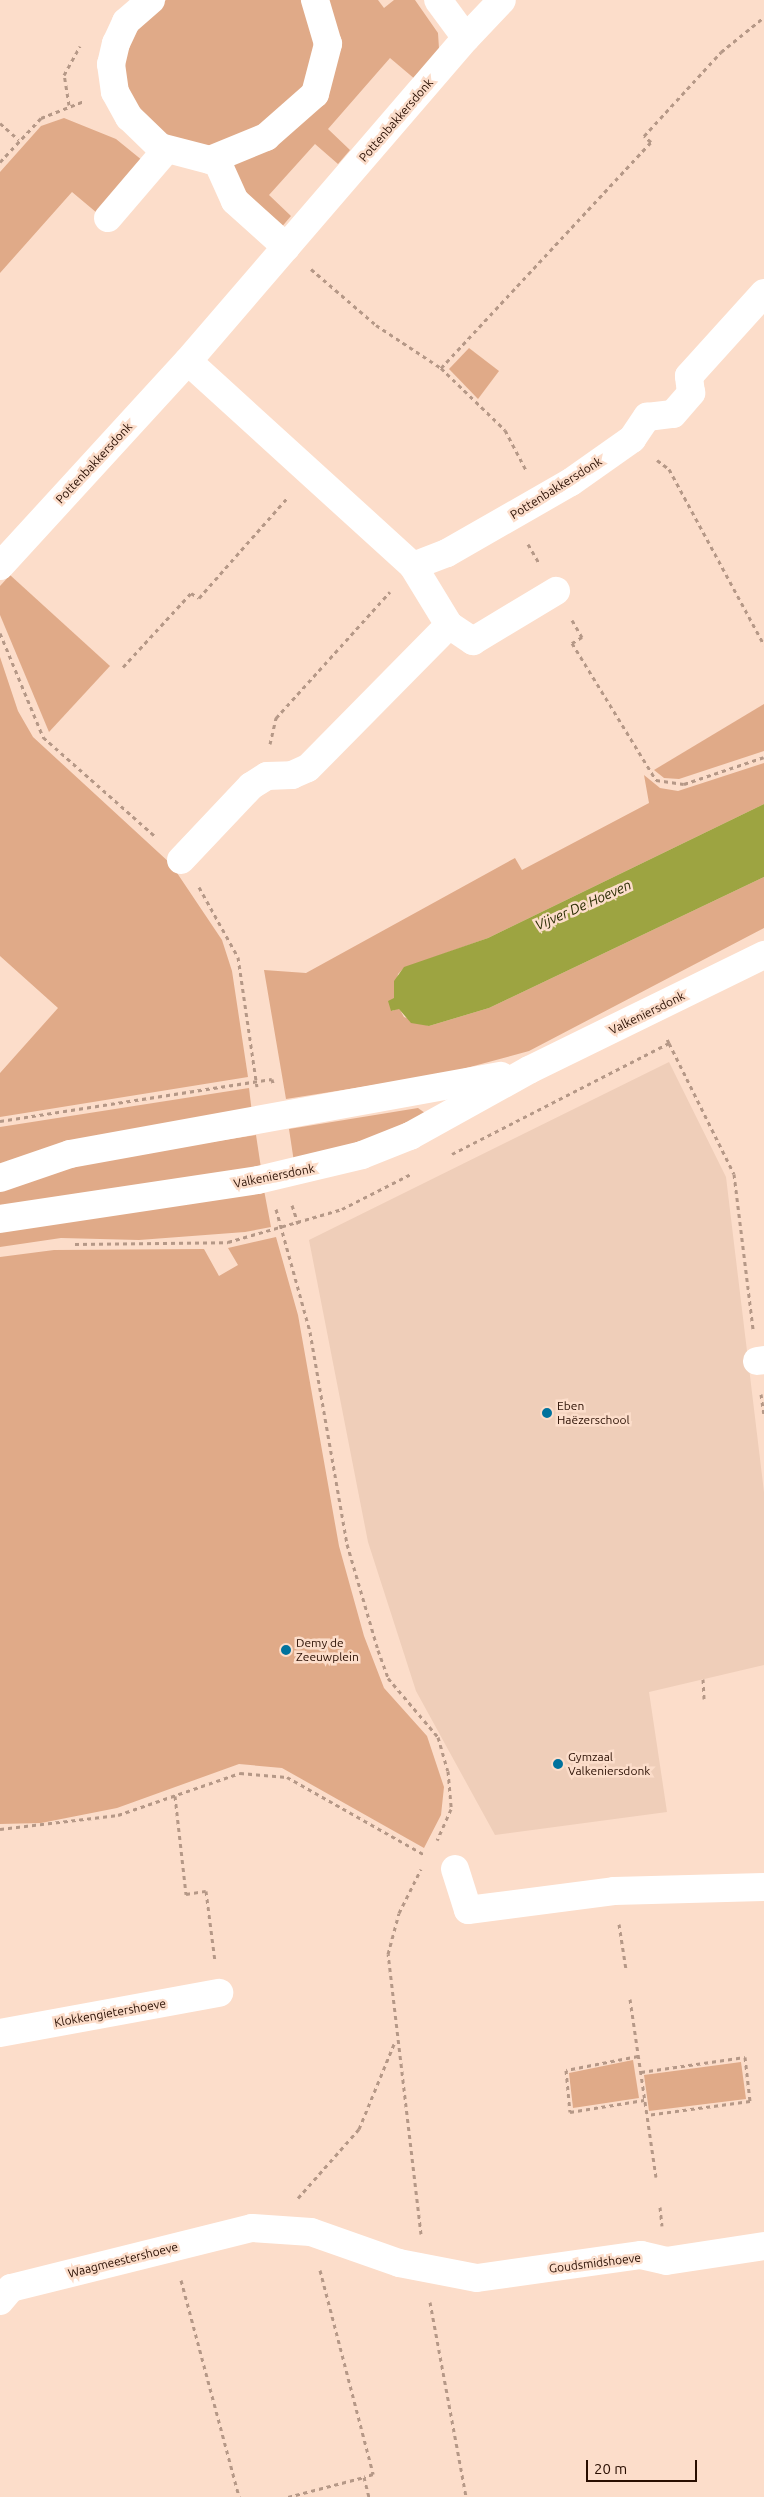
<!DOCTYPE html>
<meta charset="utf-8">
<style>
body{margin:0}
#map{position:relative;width:764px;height:2497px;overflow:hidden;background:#fcddca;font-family:Ubuntu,sans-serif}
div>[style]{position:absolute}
.built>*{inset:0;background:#efceb9}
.green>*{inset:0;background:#e0aa88}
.water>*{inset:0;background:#9da441}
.path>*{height:3px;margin-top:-1.5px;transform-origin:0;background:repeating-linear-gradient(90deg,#b59887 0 4px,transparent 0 8px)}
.minor>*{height:28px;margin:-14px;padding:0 14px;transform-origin:14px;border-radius:14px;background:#fff}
.dots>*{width:14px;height:14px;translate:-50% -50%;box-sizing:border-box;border:2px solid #fcddca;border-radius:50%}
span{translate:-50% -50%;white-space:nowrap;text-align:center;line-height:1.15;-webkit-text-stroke:5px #fcddca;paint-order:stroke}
.street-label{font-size:12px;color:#280d00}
.poi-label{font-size:12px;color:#280d00}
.left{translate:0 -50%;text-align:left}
.water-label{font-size:14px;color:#2c2e03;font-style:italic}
.scale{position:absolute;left:586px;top:2460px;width:111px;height:22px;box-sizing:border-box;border:2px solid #280d00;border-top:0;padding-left:6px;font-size:15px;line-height:18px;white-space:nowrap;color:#280d00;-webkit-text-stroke:4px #fcddca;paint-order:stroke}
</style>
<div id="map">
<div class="built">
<i style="clip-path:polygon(669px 1062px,726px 1177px,764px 1492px,764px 1665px,649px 1692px,667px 1812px,495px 1835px,416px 1691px,368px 1542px,309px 1240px)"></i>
</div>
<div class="green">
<i style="clip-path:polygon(166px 0,308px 0,318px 25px,306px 97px,225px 148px,175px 143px,137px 112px,122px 71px,130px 36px)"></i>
<i style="clip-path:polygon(321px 0,378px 0,384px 8px,394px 0,415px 0,438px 33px,440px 64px,416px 80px,390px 58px,328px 129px,350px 150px,338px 164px,315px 144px,269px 195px,291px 216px,280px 229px,249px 202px,227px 163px,307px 114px)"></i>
<i style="clip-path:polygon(64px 118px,116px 139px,148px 165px,103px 218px,72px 192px,0 273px,0 172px,41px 126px)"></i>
<i style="clip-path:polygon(469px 348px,499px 371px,478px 399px,449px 369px)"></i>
<i style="clip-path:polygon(10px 575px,110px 666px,49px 732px,0 615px,0 586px)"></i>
<i style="clip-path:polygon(0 657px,18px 711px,33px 737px,171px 864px,222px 940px,232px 971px,248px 1077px,0 1117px,0 1073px,58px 1008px,0 956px)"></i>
<i style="clip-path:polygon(764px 704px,764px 751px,679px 779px,664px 778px,654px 770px)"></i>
<i style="clip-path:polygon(764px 763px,764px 804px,488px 938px,404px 968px,398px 974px,392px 1011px,399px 1008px,404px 1017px,429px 1026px,489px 1008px,764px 877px,764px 928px,529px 1051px,444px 1074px,286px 1099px,264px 970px,306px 973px,515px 858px,522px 870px,649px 803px,644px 775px,660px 788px,678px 791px)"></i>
<i style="clip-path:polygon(249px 1088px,252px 1113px,0 1166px,0 1127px)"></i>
<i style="clip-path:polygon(418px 1108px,425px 1113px,396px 1130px,294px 1162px,289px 1129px)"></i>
<i style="clip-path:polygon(256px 1135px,261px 1168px,0 1208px,0 1189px,96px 1160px)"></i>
<i style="clip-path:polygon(264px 1190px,271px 1227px,245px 1232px,139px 1240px,61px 1238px,0 1247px,0 1231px)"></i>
<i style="clip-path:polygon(276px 1237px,298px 1315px,339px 1546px,364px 1636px,384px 1688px,427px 1736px,444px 1787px,441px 1815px,424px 1848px,282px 1768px,239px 1764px,117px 1808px,41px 1823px,0 1824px,0 1257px,54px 1250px,204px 1249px,219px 1276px,238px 1265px,228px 1248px)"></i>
<i style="clip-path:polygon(633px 2060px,639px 2098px,573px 2108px,569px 2073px)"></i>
<i style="clip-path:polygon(741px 2062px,746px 2099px,649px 2111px,644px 2075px)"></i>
</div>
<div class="water">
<i style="clip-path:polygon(764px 804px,764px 877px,489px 1008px,429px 1026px,411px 1023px,399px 1009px,391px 1011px,388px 1001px,394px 998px,394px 981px,404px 967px,488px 938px)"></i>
</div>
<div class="path">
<i style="left:69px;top:105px;width:30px;rotate:-99deg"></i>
<i style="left:64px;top:75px;width:33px;rotate:-61deg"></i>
<i style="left:0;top:123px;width:25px;rotate:42deg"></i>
<i style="left:0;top:162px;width:60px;rotate:-47deg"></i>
<i style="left:41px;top:118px;width:46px;rotate:-21.6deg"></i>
<i style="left:311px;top:269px;width:86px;rotate:40.7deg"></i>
<i style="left:376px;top:325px;width:78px;rotate:33.5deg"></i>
<i style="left:441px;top:368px;width:89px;rotate:44.1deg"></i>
<i style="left:505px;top:430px;width:45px;rotate:62.3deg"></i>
<i style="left:441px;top:368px;width:309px;rotate:-47.1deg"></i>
<i style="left:651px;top:142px;width:9px;rotate:-139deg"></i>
<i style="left:644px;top:136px;width:114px;rotate:-47.5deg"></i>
<i style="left:721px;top:52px;width:55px;rotate:-39.1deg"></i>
<i style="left:657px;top:460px;width:15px;rotate:37deg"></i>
<i style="left:669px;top:469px;width:200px;rotate:61.6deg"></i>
<i style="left:528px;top:544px;width:22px;rotate:60deg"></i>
<i style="left:572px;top:620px;width:20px;rotate:60deg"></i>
<i style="left:582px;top:637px;width:12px;rotate:149deg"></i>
<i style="left:572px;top:643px;width:161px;rotate:58.5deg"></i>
<i style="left:656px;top:780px;width:28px;rotate:8deg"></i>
<i style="left:684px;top:784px;width:84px;rotate:-18.6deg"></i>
<i style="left:0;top:633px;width:113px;rotate:67.5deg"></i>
<i style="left:43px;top:737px;width:151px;rotate:41.5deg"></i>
<i style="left:123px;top:667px;width:100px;rotate:-47.4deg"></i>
<i style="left:191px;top:593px;width:9px;rotate:32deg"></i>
<i style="left:199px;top:598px;width:135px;rotate:-48.6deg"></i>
<i style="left:270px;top:744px;width:27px;rotate:-77deg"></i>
<i style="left:276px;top:718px;width:170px;rotate:-47.9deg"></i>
<i style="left:199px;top:887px;width:80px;rotate:60.9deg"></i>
<i style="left:238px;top:957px;width:131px;rotate:81.7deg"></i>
<i style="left:669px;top:1043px;width:146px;rotate:63.6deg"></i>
<i style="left:734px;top:1174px;width:156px;rotate:83deg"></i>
<i style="left:0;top:1121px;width:275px;rotate:-8.8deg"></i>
<i style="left:272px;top:1079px;width:4px;rotate:76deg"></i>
<i style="left:452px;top:1154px;width:244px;rotate:-27.1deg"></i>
<i style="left:669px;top:1043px;width:4px;rotate:-117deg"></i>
<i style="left:292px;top:1205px;width:20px;rotate:72deg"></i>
<i style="left:276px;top:1209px;width:128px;rotate:74.5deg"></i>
<i style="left:310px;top:1332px;width:215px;rotate:80.1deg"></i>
<i style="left:347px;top:1544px;width:110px;rotate:73.7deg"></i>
<i style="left:378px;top:1650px;width:30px;rotate:70deg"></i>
<i style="left:388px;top:1678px;width:77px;rotate:49.7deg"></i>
<i style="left:438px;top:1737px;width:35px;rotate:74deg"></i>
<i style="left:448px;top:1771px;width:38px;rotate:85deg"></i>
<i style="left:451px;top:1809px;width:34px;rotate:114deg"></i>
<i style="left:75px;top:1244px;width:153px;rotate:-0.7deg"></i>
<i style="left:228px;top:1242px;width:119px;rotate:-16.1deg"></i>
<i style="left:342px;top:1209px;width:77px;rotate:-26.9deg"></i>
<i style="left:761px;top:1394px;width:21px;rotate:82deg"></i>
<i style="left:703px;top:1679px;width:20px;rotate:87deg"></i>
<i style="left:175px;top:1796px;width:99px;rotate:83.6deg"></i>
<i style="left:186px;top:1894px;width:20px;rotate:-9deg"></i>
<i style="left:206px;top:1891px;width:71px;rotate:82.7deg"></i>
<i style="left:0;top:1829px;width:119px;rotate:-6.8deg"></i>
<i style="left:118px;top:1815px;width:129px;rotate:-19deg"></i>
<i style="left:240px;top:1773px;width:47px;rotate:4.9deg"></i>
<i style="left:287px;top:1777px;width:159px;rotate:29.5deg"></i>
<i style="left:619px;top:1924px;width:46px;rotate:81.2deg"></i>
<i style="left:630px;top:1999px;width:180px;rotate:81.7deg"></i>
<i style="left:638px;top:2056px;width:73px;rotate:169deg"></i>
<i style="left:566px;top:2070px;width:42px;rotate:84.6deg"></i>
<i style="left:570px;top:2112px;width:75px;rotate:-9.2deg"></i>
<i style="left:641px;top:2072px;width:105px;rotate:-8.2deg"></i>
<i style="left:745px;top:2057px;width:44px;rotate:83.5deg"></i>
<i style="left:750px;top:2101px;width:104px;rotate:172.3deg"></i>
<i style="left:298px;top:2198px;width:92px;rotate:-48.5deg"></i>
<i style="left:359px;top:2129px;width:92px;rotate:-67.6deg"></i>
<i style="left:660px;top:2207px;width:19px;rotate:84deg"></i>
<i style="left:421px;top:2234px;width:282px;rotate:-96.7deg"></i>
<i style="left:388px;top:1954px;width:42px;rotate:-75deg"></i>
<i style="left:399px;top:1913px;width:49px;rotate:-63.4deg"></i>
<i style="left:320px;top:2270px;width:211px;rotate:75.4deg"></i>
<i style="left:373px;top:2474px;width:9px;rotate:162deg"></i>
<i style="left:364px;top:2477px;width:21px;rotate:76deg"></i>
<i style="left:181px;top:2280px;width:225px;rotate:75deg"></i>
<i style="left:430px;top:2302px;width:198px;rotate:79.5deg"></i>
<i style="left:288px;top:2497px;width:79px;rotate:-14.7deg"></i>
</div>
<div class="minor">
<i style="left:151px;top:0;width:33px;rotate:139deg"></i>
<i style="left:126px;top:22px;width:23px;rotate:115deg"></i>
<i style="left:116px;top:43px;width:22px;rotate:103deg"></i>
<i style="left:111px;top:64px;width:28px;rotate:82deg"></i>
<i style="left:115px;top:92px;width:29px;rotate:61deg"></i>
<i style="left:129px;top:117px;width:43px;rotate:44.1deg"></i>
<i style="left:160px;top:147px;width:52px;rotate:14.6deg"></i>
<i style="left:210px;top:160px;width:61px;rotate:-22.3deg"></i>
<i style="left:266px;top:137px;width:65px;rotate:-41.3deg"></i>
<i style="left:315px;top:94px;width:52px;rotate:-75.4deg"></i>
<i style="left:328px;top:44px;width:46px;rotate:-106.5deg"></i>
<i style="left:466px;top:38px;width:52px;rotate:-46.5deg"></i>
<i style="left:216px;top:159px;width:46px;rotate:65.7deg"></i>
<i style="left:235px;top:201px;width:69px;rotate:42deg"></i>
<i style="left:108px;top:218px;width:89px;rotate:-49.5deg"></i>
<i style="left:0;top:566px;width:278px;rotate:-47.5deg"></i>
<i style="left:413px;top:566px;width:36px;rotate:-21deg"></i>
<i style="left:447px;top:553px;width:143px;rotate:-29.8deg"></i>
<i style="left:571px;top:482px;width:75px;rotate:-35.2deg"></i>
<i style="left:632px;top:439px;width:27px;rotate:-56deg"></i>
<i style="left:647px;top:417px;width:26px;rotate:-7deg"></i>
<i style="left:673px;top:414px;width:28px;rotate:-49deg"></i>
<i style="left:691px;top:393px;width:17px;rotate:-97deg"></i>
<i style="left:689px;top:376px;width:112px;rotate:-47.9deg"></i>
<i style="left:449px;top:625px;width:29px;rotate:34deg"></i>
<i style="left:473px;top:641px;width:97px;rotate:-31.1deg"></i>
<i style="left:181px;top:860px;width:102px;rotate:-46.6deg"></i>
<i style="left:251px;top:786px;width:19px;rotate:-32deg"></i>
<i style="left:267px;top:776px;width:25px;rotate:-2deg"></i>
<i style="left:292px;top:775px;width:17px;rotate:-24deg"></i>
<i style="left:308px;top:768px;width:201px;rotate:-45.4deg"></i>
<i style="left:449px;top:625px;width:69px;rotate:-121.4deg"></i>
<i style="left:413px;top:566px;width:304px;rotate:-137.7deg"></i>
<i style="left:188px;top:361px;width:426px;rotate:-49.3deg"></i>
<i style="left:466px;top:38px;width:47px;rotate:-126.4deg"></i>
<i style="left:0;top:1178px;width:74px;rotate:-18.9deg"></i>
<i style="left:70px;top:1154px;width:438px;rotate:-10.3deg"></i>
<i style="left:0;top:1219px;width:261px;rotate:-8.6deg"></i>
<i style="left:258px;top:1180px;width:107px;rotate:-13.5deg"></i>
<i style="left:362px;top:1155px;width:52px;rotate:-21.6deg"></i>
<i style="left:410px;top:1136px;width:136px;rotate:-29deg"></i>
<i style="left:529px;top:1070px;width:262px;rotate:-26.1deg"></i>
<i style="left:757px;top:1361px;width:7px;rotate:-8deg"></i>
<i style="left:455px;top:1869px;width:43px;rotate:72.4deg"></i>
<i style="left:468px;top:1910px;width:147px;rotate:-7.4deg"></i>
<i style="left:614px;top:1891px;width:150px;rotate:-1.5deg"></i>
<i style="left:0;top:2033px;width:223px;rotate:-10.4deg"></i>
<i style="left:0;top:2301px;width:17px;rotate:-50deg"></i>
<i style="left:11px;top:2288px;width:248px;rotate:-14deg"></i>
<i style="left:252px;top:2228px;width:59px;rotate:3.9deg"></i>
<i style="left:311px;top:2232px;width:93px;rotate:19.4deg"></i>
<i style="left:399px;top:2263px;width:79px;rotate:10.9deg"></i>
<i style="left:477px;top:2278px;width:166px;rotate:-8deg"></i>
<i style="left:641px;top:2255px;width:26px;rotate:13deg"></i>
<i style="left:666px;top:2261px;width:99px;rotate:-8.7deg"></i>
</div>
<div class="dots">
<i style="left:547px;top:1413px;background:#00729d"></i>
<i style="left:286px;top:1650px;background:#00729d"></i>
<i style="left:558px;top:1764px;background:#00729d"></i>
</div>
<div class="street-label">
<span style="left:396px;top:120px;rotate:-49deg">Pottenbakkersdonk</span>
<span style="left:94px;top:463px;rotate:-47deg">Pottenbakkersdonk</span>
<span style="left:556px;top:488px;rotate:-32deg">Pottenbakkersdonk</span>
<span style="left:647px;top:1013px;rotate:-26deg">Valkeniersdonk</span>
<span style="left:274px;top:1176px;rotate:-11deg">Valkeniersdonk</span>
<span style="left:110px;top:2013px;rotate:-10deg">Klokkengietershoeve</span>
<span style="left:123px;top:2260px;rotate:-14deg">Waagmeestershoeve</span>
<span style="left:595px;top:2263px;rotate:-7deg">Goudsmidshoeve</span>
</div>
<div class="poi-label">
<span class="left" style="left:557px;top:1413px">Eben<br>Haëzerschool</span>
<span class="left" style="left:296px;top:1650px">Demy de<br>Zeeuwplein</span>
<span class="left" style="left:568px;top:1764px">Gymzaal<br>Valkeniersdonk</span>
</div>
<div class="water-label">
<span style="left:583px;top:905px;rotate:-24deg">Vijver De Hoeven</span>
</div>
<div class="scale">20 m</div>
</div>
